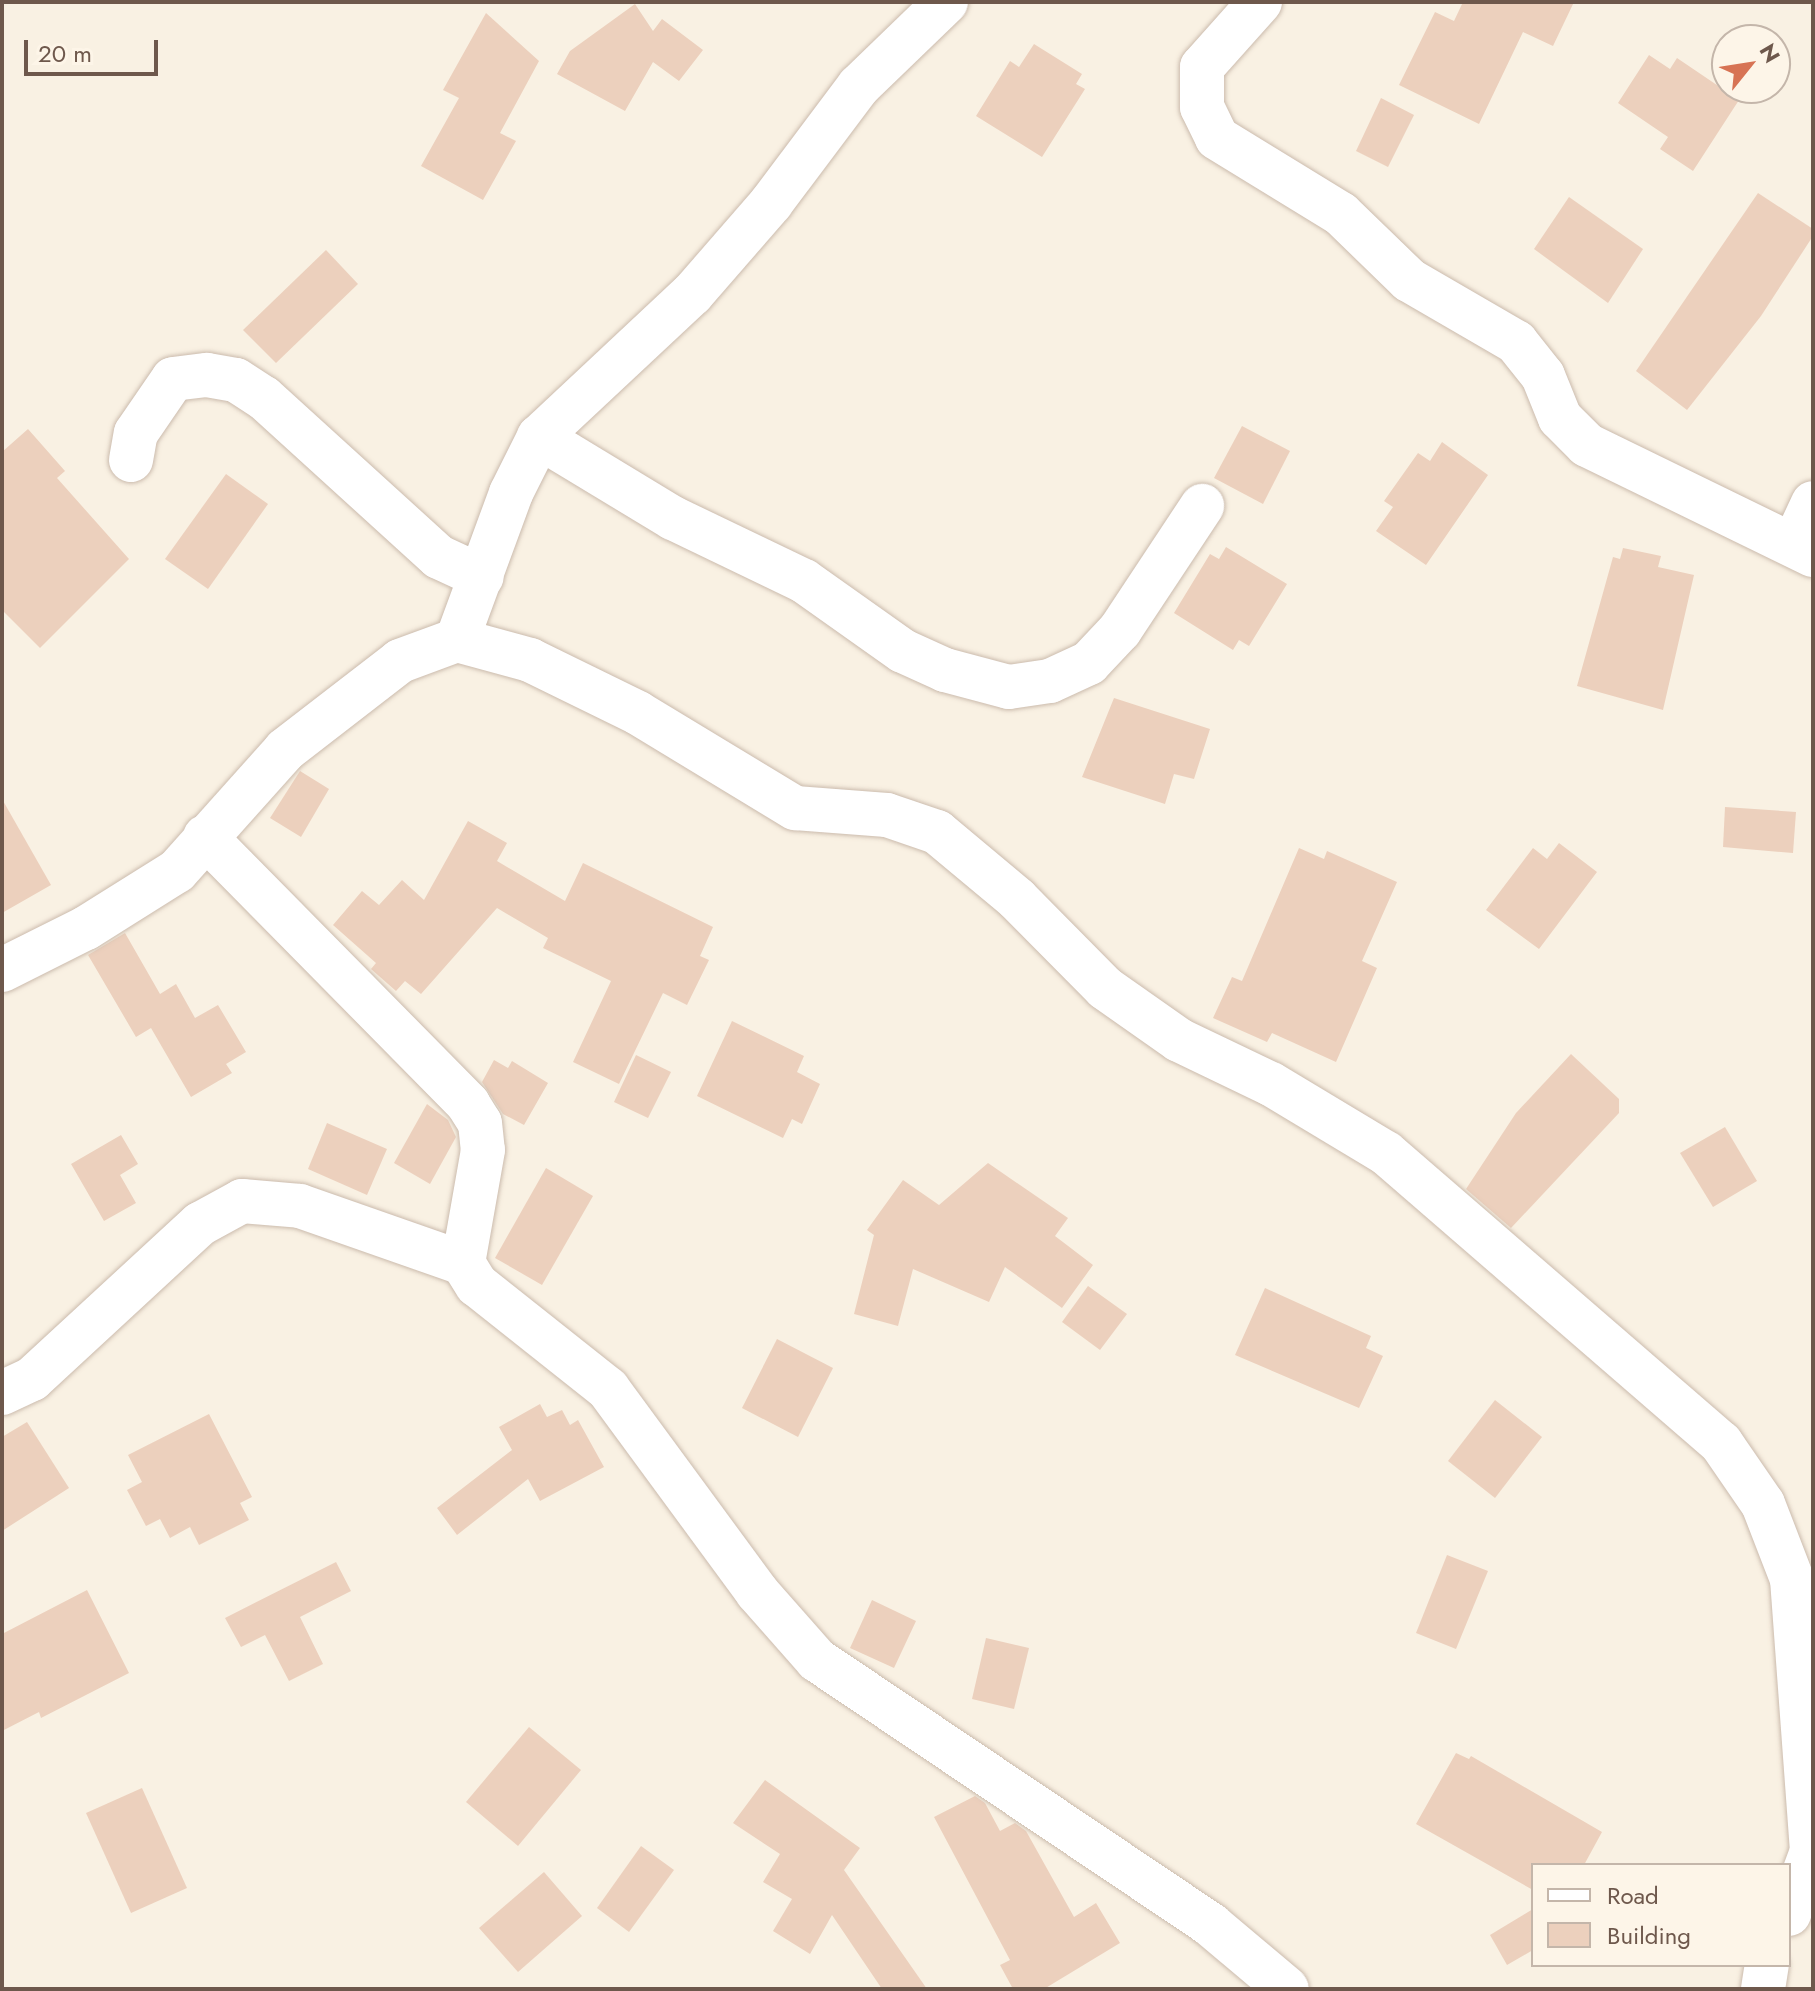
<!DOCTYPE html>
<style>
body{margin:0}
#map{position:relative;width:1815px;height:1991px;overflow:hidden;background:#f9f1e3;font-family:Jost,sans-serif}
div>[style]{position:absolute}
.building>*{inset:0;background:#ecd0bd}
.roads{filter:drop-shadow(0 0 2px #cbbbad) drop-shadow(0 0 2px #cbbbad)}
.street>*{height:44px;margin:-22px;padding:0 22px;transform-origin:22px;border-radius:22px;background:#fff}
span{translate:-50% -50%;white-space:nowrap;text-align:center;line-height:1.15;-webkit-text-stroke:6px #fdf5e8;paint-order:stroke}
.frame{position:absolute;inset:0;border:4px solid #6e584c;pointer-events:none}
.legend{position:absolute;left:1531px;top:1863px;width:260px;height:104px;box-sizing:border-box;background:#fdf5e8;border:2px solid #c4b6aa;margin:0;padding:10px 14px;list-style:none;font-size:24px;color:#6e584c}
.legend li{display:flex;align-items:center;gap:16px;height:40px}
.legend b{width:40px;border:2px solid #c4b6aa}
.north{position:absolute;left:1711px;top:24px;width:80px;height:80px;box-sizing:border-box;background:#fdf5e8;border:2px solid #c4b6aa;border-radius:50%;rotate:60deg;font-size:22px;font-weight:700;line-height:32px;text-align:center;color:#6e584c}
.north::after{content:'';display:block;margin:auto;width:28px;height:36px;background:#d77354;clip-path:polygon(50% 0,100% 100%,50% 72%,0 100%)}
.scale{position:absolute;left:24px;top:40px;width:134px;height:36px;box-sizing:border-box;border:4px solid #6e584c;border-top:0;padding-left:10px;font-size:24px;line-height:28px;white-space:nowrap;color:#6e584c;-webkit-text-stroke:6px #fdf5e8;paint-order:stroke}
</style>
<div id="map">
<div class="building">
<i style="clip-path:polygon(1463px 2px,1574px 2px,1553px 46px,1523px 32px,1479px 124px,1399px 85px,1435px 12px,1454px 21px)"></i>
<i style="clip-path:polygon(635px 4px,653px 31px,662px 19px,703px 50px,679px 81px,653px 62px,625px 111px,557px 74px,570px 51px)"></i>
<i style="clip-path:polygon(486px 13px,539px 61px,500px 133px,516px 141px,483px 200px,421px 166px,459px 98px,443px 90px)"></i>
<i style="clip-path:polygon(1034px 44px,1082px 74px,1076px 84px,1085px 89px,1042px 157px,976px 116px,1010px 61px,1019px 67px)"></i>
<i style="clip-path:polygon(1649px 55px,1670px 69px,1677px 58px,1739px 100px,1693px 171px,1660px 149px,1668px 137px,1618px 103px)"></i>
<i style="clip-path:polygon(1381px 98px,1414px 115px,1388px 167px,1356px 151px)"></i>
<i style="clip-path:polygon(1758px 193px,1813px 229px,1813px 236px,1761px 316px,1687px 410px,1636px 371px)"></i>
<i style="clip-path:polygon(1569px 197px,1643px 249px,1608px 303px,1534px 249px)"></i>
<i style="clip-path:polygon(326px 250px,358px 284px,276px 363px,243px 330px)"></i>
<i style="clip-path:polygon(1242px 426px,1290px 451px,1263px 504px,1214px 478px)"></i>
<i style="clip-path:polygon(28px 429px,65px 471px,57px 478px,129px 559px,40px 648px,2px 610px,2px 452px)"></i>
<i style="clip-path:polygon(1442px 442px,1488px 475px,1426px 565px,1376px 531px,1393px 507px,1384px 501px,1418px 453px,1430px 461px)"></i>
<i style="clip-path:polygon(226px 474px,268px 504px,208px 589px,165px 559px)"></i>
<i style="clip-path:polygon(1226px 547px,1287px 584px,1249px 646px,1239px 640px,1233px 650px,1174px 613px,1210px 554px,1219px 559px)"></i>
<i style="clip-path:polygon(1623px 548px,1661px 556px,1658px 567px,1694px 575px,1663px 710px,1577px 686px,1613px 557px,1620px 559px)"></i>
<i style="clip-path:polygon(1114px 698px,1210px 729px,1194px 779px,1174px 774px,1165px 804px,1082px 777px)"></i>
<i style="clip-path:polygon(300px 771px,329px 789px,301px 837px,270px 818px)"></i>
<i style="clip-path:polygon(2px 799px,51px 885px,2px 913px)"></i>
<i style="clip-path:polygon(1725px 807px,1796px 812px,1793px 853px,1723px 847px)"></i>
<i style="clip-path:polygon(468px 821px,507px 843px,497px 861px,565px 901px,583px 863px,713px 927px,700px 956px,709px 960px,687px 1005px,663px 993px,619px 1084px,573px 1062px,611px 981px,543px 948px,548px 938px,497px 908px,421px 994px,405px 981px,396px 991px,371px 969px,376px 963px,333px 925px,362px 891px,379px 905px,402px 880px,424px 900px)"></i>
<i style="clip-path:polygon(1559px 843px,1597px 872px,1539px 949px,1486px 910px,1533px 848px,1547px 859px)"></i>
<i style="clip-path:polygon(1299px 848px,1324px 859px,1327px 851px,1397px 882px,1362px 961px,1377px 968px,1336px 1062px,1272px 1033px,1267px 1042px,1213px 1018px,1232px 977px,1242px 981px)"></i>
<i style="clip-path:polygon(125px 933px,160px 994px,176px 984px,195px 1018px,218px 1005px,246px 1052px,226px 1064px,232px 1073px,191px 1097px,151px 1028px,136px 1037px,88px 955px)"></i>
<i style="clip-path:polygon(732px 1021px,804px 1056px,797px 1072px,820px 1084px,802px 1124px,792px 1119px,783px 1138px,697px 1096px)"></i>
<i style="clip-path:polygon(1571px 1054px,1619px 1099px,1619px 1113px,1511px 1228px,1466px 1189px,1516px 1113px)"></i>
<i style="clip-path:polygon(636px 1055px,671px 1072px,648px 1118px,614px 1102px)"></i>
<i style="clip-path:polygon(494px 1060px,508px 1068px,512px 1061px,548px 1083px,524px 1125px,503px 1114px,482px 1082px)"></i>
<i style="clip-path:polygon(427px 1104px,448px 1120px,456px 1137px,430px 1184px,394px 1163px)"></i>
<i style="clip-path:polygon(327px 1123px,387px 1149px,367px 1195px,308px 1169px)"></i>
<i style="clip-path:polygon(1725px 1127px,1757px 1181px,1713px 1207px,1680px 1153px)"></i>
<i style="clip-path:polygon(121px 1135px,138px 1164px,120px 1175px,136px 1203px,104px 1221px,71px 1164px)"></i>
<i style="clip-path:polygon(988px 1163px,1068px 1218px,1055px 1236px,1093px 1265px,1062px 1308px,1005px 1267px,989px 1302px,913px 1269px,898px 1326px,854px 1314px,874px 1235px,867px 1230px,903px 1180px,939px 1205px)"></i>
<i style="clip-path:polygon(546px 1168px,593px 1196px,542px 1285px,495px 1258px)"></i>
<i style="clip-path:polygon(1088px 1286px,1127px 1314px,1100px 1350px,1062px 1322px)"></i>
<i style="clip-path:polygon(1265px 1288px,1371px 1336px,1366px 1348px,1383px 1356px,1359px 1408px,1235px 1355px)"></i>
<i style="clip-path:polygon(777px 1339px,833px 1368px,798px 1437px,742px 1408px)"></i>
<i style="clip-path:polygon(1495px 1400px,1542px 1437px,1495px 1498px,1448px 1461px)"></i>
<i style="clip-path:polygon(540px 1404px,547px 1417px,562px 1410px,570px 1425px,578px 1420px,604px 1467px,540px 1501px,528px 1479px,457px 1535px,437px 1508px,512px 1450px,499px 1427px)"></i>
<i style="clip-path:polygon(209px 1414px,252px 1497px,240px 1503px,249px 1520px,199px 1545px,190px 1527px,170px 1538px,160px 1519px,146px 1526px,127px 1490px,142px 1482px,128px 1455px)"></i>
<i style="clip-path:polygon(27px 1422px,69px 1488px,2px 1531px,2px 1437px)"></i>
<i style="clip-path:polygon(1447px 1555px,1488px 1571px,1456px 1649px,1416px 1633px)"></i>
<i style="clip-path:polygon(336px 1562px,351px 1591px,300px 1617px,323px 1664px,289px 1681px,265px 1635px,241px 1647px,225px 1618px)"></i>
<i style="clip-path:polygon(87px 1590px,129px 1673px,41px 1718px,39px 1712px,2px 1731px,2px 1634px)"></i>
<i style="clip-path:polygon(872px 1600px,916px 1621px,894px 1668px,850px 1648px)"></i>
<i style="clip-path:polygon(986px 1638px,1029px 1648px,1014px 1709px,972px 1699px)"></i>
<i style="clip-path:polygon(529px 1727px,581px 1770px,518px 1846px,466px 1802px)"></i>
<i style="clip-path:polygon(1456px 1753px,1469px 1759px,1471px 1756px,1602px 1832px,1584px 1865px,1533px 1865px,1533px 1890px,1416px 1824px)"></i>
<i style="clip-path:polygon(765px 1780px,860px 1848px,844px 1870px,927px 1989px,882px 1989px,832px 1915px,810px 1954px,773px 1931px,792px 1899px,763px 1882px,780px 1854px,733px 1823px)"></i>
<i style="clip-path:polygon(142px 1788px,187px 1888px,131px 1913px,86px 1813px)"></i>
<i style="clip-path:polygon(975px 1796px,985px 1803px,1000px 1831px,1015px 1823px,1026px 1831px,1074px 1917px,1096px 1903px,1120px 1943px,1044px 1989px,1013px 1989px,1000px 1965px,1010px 1960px,934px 1817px)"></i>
<i style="clip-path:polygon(641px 1846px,674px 1870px,629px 1932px,597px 1908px)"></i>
<i style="clip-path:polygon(544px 1872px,582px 1916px,518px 1972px,479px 1928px)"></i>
<i style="clip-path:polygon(1533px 1909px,1533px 1950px,1507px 1965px,1490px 1935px)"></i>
</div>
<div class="roads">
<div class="street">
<i style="left:1260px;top:2px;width:87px;rotate:131.7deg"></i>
<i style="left:1202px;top:67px;width:40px;rotate:90deg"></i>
<i style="left:1202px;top:107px;width:34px;rotate:64deg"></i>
<i style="left:1217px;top:138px;width:145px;rotate:31.5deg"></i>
<i style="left:1341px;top:214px;width:95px;rotate:44.1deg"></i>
<i style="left:1409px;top:280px;width:124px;rotate:30.1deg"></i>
<i style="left:1516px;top:342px;width:43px;rotate:51.5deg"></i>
<i style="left:1543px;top:376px;width:45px;rotate:68deg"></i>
<i style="left:1560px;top:418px;width:38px;rotate:45deg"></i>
<i style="left:1587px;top:445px;width:251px;rotate:26deg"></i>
<i style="left:539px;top:437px;width:157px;rotate:31.2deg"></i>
<i style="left:673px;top:518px;width:145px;rotate:25.7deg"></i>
<i style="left:804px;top:581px;width:121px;rotate:35.3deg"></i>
<i style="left:903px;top:651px;width:46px;rotate:24.3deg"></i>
<i style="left:945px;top:670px;width:66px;rotate:14.9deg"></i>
<i style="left:1009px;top:687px;width:41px;rotate:-8.3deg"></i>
<i style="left:1050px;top:681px;width:43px;rotate:-24.8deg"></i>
<i style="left:1089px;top:663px;width:45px;rotate:-46.8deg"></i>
<i style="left:1120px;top:630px;width:149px;rotate:-56.5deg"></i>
<i style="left:131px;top:460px;width:27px;rotate:-80deg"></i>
<i style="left:136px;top:433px;width:65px;rotate:-55.6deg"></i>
<i style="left:173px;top:379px;width:34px;rotate:-7deg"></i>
<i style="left:207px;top:375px;width:29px;rotate:10deg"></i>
<i style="left:236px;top:380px;width:33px;rotate:33deg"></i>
<i style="left:264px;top:398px;width:236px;rotate:42.3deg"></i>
<i style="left:439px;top:557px;width:47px;rotate:24.9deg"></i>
<i style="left:1794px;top:544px;width:45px;rotate:-65.1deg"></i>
<i style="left:457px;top:640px;width:157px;rotate:-69.8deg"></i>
<i style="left:511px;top:493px;width:63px;rotate:-63.4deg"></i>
<i style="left:539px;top:437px;width:209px;rotate:-43.1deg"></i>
<i style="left:692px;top:294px;width:121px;rotate:-49deg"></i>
<i style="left:771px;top:203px;width:146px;rotate:-53.1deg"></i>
<i style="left:859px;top:86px;width:121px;rotate:-44deg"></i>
<i style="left:205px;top:837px;width:375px;rotate:45.4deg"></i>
<i style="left:468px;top:1104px;width:22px;rotate:58deg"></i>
<i style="left:480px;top:1123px;width:27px;rotate:84deg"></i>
<i style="left:483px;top:1150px;width:115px;rotate:100deg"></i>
<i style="left:463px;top:1263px;width:26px;rotate:58deg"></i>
<i style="left:477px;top:1285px;width:167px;rotate:38.4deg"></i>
<i style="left:608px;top:1389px;width:252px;rotate:53.7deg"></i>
<i style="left:757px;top:1592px;width:91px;rotate:48.6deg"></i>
<i style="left:817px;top:1660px;width:475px;rotate:33.9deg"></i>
<i style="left:1211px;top:1925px;width:99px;rotate:40.1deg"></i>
<i style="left:2px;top:970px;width:94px;rotate:-26.6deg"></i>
<i style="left:86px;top:928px;width:107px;rotate:-32.1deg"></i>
<i style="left:177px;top:871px;width:162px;rotate:-48.2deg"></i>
<i style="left:285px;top:750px;width:145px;rotate:-37.7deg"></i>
<i style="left:400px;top:661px;width:61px;rotate:-20.2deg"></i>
<i style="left:457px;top:640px;width:76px;rotate:15.3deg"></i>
<i style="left:530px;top:660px;width:120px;rotate:26.1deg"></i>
<i style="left:638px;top:713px;width:184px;rotate:31.2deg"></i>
<i style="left:795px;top:808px;width:92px;rotate:4.4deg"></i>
<i style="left:887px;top:815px;width:53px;rotate:18.8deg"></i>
<i style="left:937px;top:832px;width:104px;rotate:39.9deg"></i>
<i style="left:1017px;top:899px;width:125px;rotate:45.3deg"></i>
<i style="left:1105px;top:988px;width:90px;rotate:35.1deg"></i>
<i style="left:1179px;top:1040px;width:102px;rotate:25.6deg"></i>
<i style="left:1271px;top:1084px;width:134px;rotate:31deg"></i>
<i style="left:1386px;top:1153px;width:443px;rotate:40.9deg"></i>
<i style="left:1721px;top:1443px;width:74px;rotate:55.5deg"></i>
<i style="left:1763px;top:1504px;width:80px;rotate:68.9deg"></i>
<i style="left:1792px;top:1579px;width:273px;rotate:85.8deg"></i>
<i style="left:1812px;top:1851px;width:67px;rotate:110.1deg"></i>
<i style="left:2px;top:1393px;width:33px;rotate:-25deg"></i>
<i style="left:32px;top:1379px;width:229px;rotate:-42.7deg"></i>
<i style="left:200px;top:1224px;width:48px;rotate:-28.7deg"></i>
<i style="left:242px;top:1201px;width:58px;rotate:4.9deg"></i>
<i style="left:300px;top:1206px;width:173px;rotate:19.3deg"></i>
<i style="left:1763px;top:1989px;width:24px;rotate:-81deg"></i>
</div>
</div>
<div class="frame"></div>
<ul class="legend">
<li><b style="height:10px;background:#fff"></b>Road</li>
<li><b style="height:22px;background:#ecd0bd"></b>Building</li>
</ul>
<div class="north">N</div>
<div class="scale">20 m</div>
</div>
